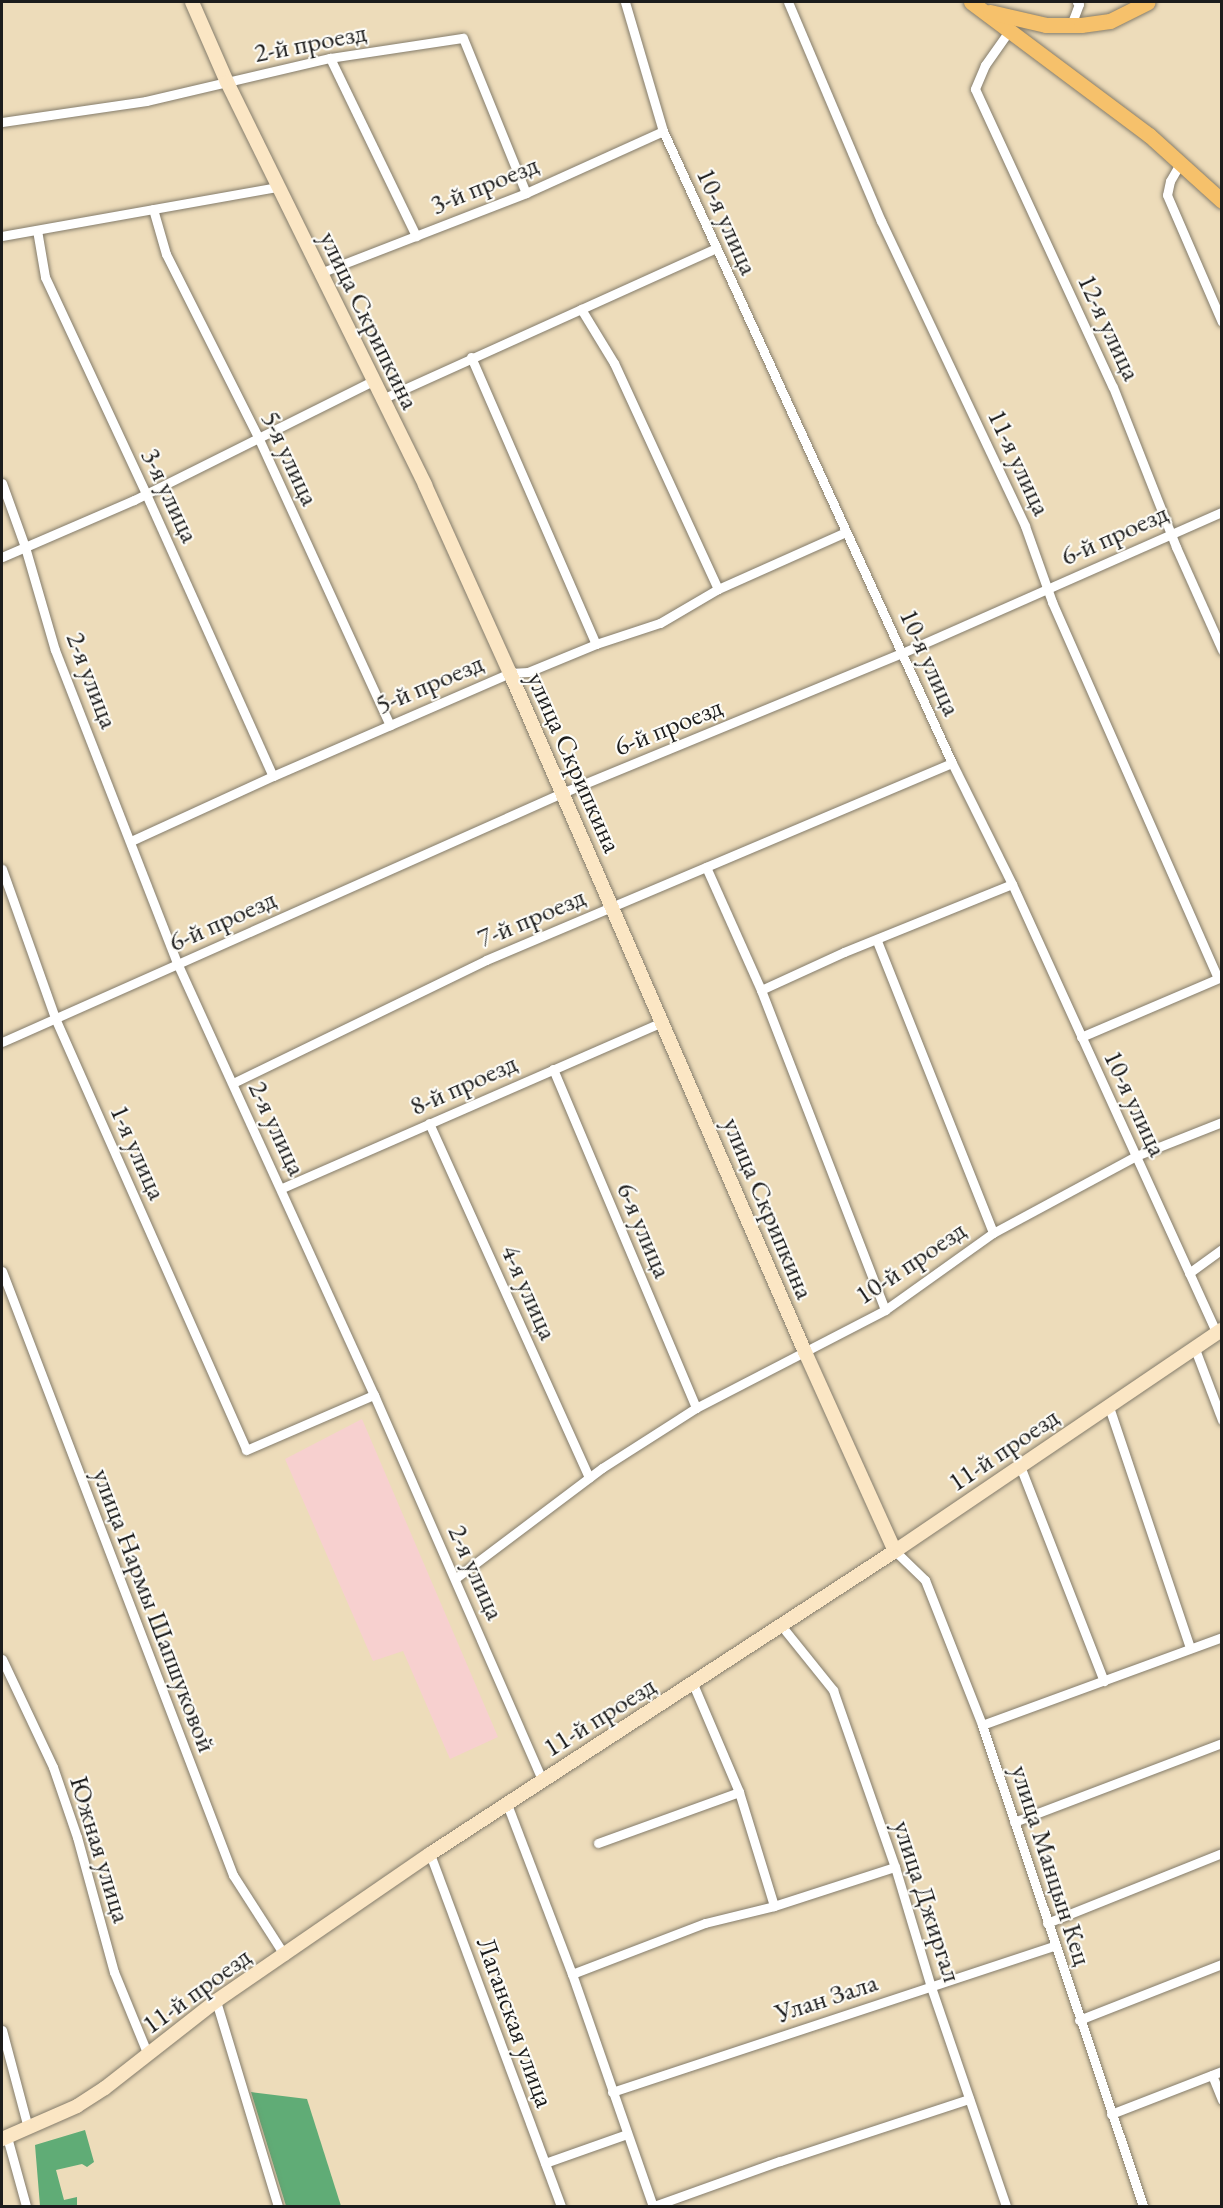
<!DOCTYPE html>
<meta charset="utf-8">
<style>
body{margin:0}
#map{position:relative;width:1223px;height:2208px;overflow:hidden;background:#eddcba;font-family:"EB Garamond",serif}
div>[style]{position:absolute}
.built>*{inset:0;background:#f7d0cf}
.forest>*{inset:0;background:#60ac76}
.roads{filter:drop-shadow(0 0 2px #847c6b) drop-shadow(0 0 2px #847c6b)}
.street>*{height:9px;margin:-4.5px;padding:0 4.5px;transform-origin:4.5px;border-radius:4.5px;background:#fff}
.secondary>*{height:14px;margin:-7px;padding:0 7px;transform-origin:7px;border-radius:7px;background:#fbe6c4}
.primary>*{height:15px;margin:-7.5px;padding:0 7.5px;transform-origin:7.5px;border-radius:7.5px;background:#f6c16b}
span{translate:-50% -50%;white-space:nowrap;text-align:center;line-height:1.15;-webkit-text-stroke:4.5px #fdfcf7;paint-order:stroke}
.street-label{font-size:27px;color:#1c1c1c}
.frame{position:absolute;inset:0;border:3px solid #1c1c1c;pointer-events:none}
</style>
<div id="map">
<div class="built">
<i style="clip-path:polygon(362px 1419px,498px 1737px,450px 1759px,403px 1651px,373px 1661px,285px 1459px)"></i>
</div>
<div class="forest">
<i style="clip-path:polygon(251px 2092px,307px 2099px,341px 2206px,286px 2206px)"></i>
<i style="clip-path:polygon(85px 2130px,94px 2162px,87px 2167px,82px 2164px,56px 2170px,64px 2200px,77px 2197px,77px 2206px,40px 2206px,35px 2145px)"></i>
</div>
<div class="roads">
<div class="street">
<i style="left:625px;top:2px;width:134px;rotate:73.6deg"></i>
<i style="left:663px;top:131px;width:695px;rotate:65.43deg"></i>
<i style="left:952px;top:763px;width:135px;rotate:63.6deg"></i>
<i style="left:1012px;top:884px;width:494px;rotate:65.5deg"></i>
<i style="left:788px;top:2px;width:238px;rotate:67deg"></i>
<i style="left:881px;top:221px;width:337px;rotate:64.7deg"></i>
<i style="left:1025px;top:526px;width:81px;rotate:70.4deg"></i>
<i style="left:1052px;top:602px;width:411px;rotate:66.2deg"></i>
<i style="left:1071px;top:25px;width:22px;rotate:-69deg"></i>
<i style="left:1079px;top:4px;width:3px;rotate:-135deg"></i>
<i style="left:1009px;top:31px;width:42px;rotate:125.2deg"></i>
<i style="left:985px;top:65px;width:26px;rotate:113deg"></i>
<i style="left:975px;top:89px;width:328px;rotate:65.2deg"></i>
<i style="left:1113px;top:387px;width:172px;rotate:68.5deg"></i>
<i style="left:1176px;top:547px;width:113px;rotate:65.9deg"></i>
<i style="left:330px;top:58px;width:198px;rotate:64.2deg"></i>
<i style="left:2px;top:122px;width:146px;rotate:-8.3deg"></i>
<i style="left:146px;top:101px;width:189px;rotate:-13.2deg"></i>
<i style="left:330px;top:58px;width:134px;rotate:-8.6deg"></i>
<i style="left:463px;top:38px;width:167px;rotate:67.9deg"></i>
<i style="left:1181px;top:162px;width:22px;rotate:120deg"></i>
<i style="left:1170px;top:181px;width:14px;rotate:102deg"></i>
<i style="left:1167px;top:195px;width:138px;rotate:66.6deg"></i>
<i style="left:153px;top:209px;width:47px;rotate:73.9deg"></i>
<i style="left:166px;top:254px;width:205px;rotate:63.3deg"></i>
<i style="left:258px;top:437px;width:317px;rotate:65.4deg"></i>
<i style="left:37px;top:230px;width:48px;rotate:80.3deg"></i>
<i style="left:45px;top:277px;width:239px;rotate:65deg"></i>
<i style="left:146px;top:494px;width:309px;rotate:65.8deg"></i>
<i style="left:2px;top:236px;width:280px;rotate:-10.1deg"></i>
<i style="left:320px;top:273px;width:221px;rotate:-21.2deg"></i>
<i style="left:526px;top:193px;width:150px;rotate:-24.3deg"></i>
<i style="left:581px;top:309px;width:63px;rotate:58.6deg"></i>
<i style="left:614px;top:363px;width:249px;rotate:65.3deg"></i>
<i style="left:471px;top:357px;width:313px;rotate:66.5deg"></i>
<i style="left:382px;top:399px;width:367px;rotate:-24.3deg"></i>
<i style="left:2px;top:483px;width:68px;rotate:70.2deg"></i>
<i style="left:25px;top:547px;width:107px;rotate:73.8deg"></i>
<i style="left:55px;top:650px;width:338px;rotate:68.7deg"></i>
<i style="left:178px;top:965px;width:473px;rotate:65.5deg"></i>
<i style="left:374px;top:1395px;width:420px;rotate:66.4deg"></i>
<i style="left:2px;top:557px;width:144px;rotate:-23.4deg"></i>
<i style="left:134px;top:500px;width:267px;rotate:-26.5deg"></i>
<i style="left:131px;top:841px;width:156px;rotate:-24.6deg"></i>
<i style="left:273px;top:776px;width:258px;rotate:-23.5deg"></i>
<i style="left:510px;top:673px;width:18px;rotate:-3deg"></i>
<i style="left:528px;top:672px;width:74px;rotate:-22.4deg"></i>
<i style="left:596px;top:644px;width:67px;rotate:-18.2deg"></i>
<i style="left:660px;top:623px;width:67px;rotate:-30.4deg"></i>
<i style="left:718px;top:589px;width:140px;rotate:-24deg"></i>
<i style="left:706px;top:867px;width:135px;rotate:65.9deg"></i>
<i style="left:761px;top:990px;width:343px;rotate:68.8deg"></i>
<i style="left:2px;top:869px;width:158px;rotate:70.4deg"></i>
<i style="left:55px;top:1018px;width:472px;rotate:66.1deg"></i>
<i style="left:246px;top:1450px;width:139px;rotate:-23.3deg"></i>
<i style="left:877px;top:941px;width:314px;rotate:68.3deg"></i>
<i style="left:761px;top:990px;width:91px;rotate:-24.6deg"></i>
<i style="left:844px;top:952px;width:181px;rotate:-22deg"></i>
<i style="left:1081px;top:1037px;width:153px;rotate:-23.1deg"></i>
<i style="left:2px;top:1042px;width:613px;rotate:-23.97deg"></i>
<i style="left:562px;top:793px;width:368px;rotate:-22.4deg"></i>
<i style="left:902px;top:653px;width:350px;rotate:-23.8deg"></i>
<i style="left:553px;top:1069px;width:368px;rotate:67.1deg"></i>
<i style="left:233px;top:1083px;width:281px;rotate:-25.9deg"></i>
<i style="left:486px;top:960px;width:506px;rotate:-22.92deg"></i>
<i style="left:429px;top:1123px;width:389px;rotate:65.7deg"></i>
<i style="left:282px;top:1188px;width:415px;rotate:-23.6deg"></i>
<i style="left:2px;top:1271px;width:647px;rotate:69.07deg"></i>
<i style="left:233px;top:1875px;width:96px;rotate:57.3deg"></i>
<i style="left:1189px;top:1273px;width:41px;rotate:-36deg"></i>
<i style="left:1195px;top:1349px;width:76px;rotate:69.2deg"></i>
<i style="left:1109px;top:1407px;width:254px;rotate:71.4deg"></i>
<i style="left:1020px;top:1466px;width:231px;rotate:68.7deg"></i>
<i style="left:895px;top:1551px;width:42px;rotate:44deg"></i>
<i style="left:925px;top:1580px;width:156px;rotate:68.5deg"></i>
<i style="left:982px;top:1725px;width:507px;rotate:71.49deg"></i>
<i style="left:456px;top:1578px;width:183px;rotate:-37deg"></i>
<i style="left:602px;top:1468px;width:112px;rotate:-32.6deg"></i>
<i style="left:696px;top:1408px;width:213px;rotate:-27.4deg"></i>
<i style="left:885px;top:1310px;width:133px;rotate:-35.5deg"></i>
<i style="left:993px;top:1233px;width:162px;rotate:-28.3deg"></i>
<i style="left:1136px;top:1156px;width:92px;rotate:-21.6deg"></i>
<i style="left:780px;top:1624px;width:85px;rotate:51.2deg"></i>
<i style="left:833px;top:1690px;width:188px;rotate:70.7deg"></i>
<i style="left:895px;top:1867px;width:125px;rotate:73.3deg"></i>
<i style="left:931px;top:1987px;width:231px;rotate:71.1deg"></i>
<i style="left:2px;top:1659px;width:119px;rotate:64.7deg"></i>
<i style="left:53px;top:1767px;width:74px;rotate:71.1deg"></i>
<i style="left:77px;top:1837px;width:140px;rotate:74.7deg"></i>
<i style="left:114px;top:1972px;width:90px;rotate:67.7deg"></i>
<i style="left:693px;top:1684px;width:117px;rotate:66.9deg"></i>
<i style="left:739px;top:1792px;width:119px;rotate:72.9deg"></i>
<i style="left:982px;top:1725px;width:256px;rotate:-20.1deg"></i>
<i style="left:507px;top:1804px;width:182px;rotate:69.1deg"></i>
<i style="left:572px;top:1974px;width:246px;rotate:70.8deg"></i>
<i style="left:1014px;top:1822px;width:222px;rotate:-20.8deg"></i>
<i style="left:598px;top:1843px;width:150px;rotate:-19.9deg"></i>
<i style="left:430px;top:1854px;width:376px;rotate:69.6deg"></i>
<i style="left:1047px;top:1923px;width:188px;rotate:-21.8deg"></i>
<i style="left:572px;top:1974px;width:142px;rotate:-21deg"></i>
<i style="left:705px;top:1923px;width:71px;rotate:-13.8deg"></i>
<i style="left:774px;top:1906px;width:127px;rotate:-17.9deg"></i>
<i style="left:216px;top:2001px;width:214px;rotate:73.2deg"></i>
<i style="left:1079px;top:2020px;width:154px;rotate:-21.4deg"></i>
<i style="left:2px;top:2030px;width:101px;rotate:75.1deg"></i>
<i style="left:1212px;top:2075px;width:27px;rotate:68deg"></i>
<i style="left:612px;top:2092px;width:465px;rotate:-18.3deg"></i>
<i style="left:1111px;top:2114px;width:119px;rotate:-21.2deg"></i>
<i style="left:7px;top:2137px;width:72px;rotate:74.6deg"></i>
<i style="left:545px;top:2163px;width:87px;rotate:-19.5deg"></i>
<i style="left:654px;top:2206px;width:134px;rotate:-19.7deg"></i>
<i style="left:780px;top:2161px;width:199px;rotate:-18.2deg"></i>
</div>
<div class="secondary">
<i style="left:192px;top:2px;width:87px;rotate:66.4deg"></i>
<i style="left:227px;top:82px;width:449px;rotate:63.8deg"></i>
<i style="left:425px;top:485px;width:206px;rotate:65.7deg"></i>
<i style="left:510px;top:673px;width:740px;rotate:66.52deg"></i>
<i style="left:805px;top:1352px;width:218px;rotate:65.7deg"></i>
<i style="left:2px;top:2139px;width:82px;rotate:-23.7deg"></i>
<i style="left:77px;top:2106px;width:33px;rotate:-33deg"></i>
<i style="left:105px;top:2088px;width:141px;rotate:-38.1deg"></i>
<i style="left:216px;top:2001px;width:260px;rotate:-34.5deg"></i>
<i style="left:430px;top:1854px;width:555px;rotate:-33.09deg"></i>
<i style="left:895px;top:1551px;width:395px;rotate:-34.1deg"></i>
</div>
<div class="primary">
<i style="left:971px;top:2px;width:222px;rotate:36.8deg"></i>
<i style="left:1149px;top:135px;width:98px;rotate:42.1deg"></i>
<i style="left:990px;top:12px;width:57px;rotate:13.1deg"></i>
<i style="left:1046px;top:25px;width:35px"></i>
<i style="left:1081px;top:25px;width:29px;rotate:-8deg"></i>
<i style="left:1110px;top:21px;width:42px;rotate:-26.6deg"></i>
</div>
</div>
<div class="street-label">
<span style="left:310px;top:42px;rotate:-11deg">2-й проезд</span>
<span style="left:484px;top:184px;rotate:-22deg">3-й проезд</span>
<span style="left:728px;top:221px;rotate:66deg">10-я улица</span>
<span style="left:370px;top:320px;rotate:64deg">улица Скрипкина</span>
<span style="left:1110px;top:327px;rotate:65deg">12-я улица</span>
<span style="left:291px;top:458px;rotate:65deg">5-я улица</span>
<span style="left:1020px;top:462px;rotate:65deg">11-я улица</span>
<span style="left:171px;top:495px;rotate:65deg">3-я улица</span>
<span style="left:1114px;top:534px;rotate:-24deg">6-й проезд</span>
<span style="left:931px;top:662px;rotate:66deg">10-я улица</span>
<span style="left:93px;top:680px;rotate:69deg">2-я улица</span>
<span style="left:429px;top:683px;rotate:-23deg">5-й проезд</span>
<span style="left:668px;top:726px;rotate:-22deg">6-й проезд</span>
<span style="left:575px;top:762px;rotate:66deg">улица Скрипкина</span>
<span style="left:531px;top:917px;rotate:-23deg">7-й проезд</span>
<span style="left:222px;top:920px;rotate:-24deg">6-й проезд</span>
<span style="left:463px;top:1084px;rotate:-24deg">8-й проезд</span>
<span style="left:1136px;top:1103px;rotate:65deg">10-я улица</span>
<span style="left:278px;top:1128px;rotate:65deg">2-я улица</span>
<span style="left:139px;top:1152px;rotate:66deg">1-я улица</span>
<span style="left:769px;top:1208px;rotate:67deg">улица Скрипкина</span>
<span style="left:645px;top:1230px;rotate:67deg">6-я улица</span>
<span style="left:910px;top:1262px;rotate:-34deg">10-й проезд</span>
<span style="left:530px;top:1292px;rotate:66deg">4-я улица</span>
<span style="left:1003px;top:1449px;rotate:-34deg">11-й проезд</span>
<span style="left:477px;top:1572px;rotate:66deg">2-я улица</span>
<span style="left:155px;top:1610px;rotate:69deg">улица Нармы Шапшуковой</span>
<span style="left:599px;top:1716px;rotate:-32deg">11-й проезд</span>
<span style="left:101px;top:1849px;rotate:73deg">Южная улица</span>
<span style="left:1052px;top:1865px;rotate:72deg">улица Манцын Кец</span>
<span style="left:928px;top:1901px;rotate:72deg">улица Джиргал</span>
<span style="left:196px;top:1990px;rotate:-36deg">11-й проезд</span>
<span style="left:826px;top:1997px;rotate:-18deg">Улан Зала</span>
<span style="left:516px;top:2022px;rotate:70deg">Лаганская улица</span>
</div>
<div class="frame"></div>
</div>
